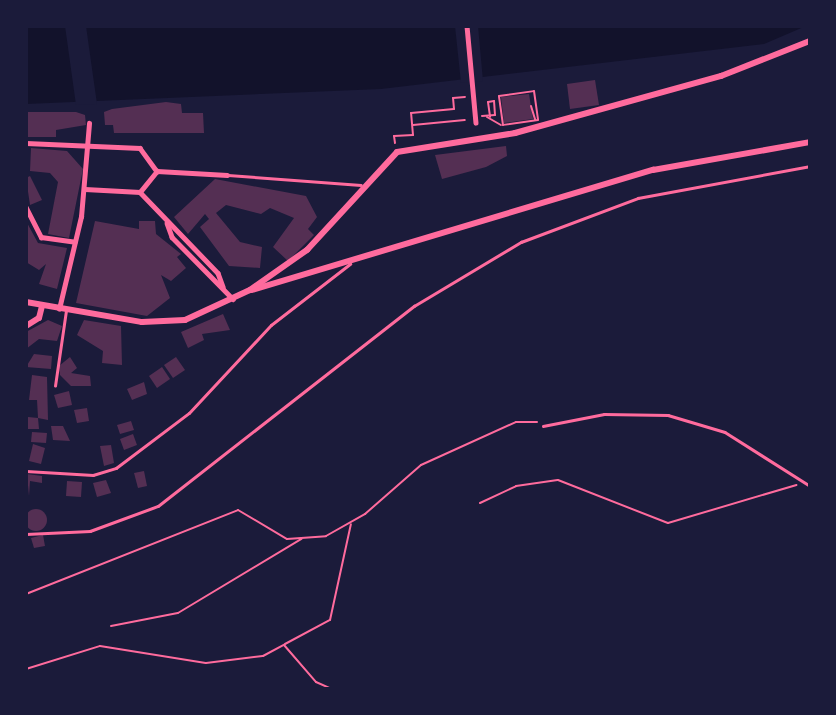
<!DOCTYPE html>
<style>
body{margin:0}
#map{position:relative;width:836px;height:715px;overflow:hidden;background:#1b1b3a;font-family:Roboto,sans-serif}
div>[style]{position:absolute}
.water>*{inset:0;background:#12122b}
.pier>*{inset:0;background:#1b1b3a}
.building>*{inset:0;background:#542f53}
.round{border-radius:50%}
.path>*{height:2px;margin:-1px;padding:0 1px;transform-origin:1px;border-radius:1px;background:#ff6b9d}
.service>*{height:2.5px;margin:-1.25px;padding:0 1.25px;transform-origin:1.25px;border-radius:1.25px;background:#ff6b9d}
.pedestrian>*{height:4.5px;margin:-2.25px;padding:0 2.25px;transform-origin:2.25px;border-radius:2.25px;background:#ff6b9d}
.minor>*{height:6px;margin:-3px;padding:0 3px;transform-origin:3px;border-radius:3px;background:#ff6b9d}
span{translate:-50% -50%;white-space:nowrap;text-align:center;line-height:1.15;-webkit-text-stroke:6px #1b1b3a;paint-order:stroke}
.frame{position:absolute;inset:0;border:28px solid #1b1b3a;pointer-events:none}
</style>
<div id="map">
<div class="water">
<i style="clip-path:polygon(26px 26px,806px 26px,764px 44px,381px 89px,26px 104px)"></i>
</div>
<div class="pier">
<i style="clip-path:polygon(65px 26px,86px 26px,97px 104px,76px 105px)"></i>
<i style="clip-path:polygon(455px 26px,478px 26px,483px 81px,461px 83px)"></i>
</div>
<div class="building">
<i style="clip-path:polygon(595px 80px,599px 105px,570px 109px,567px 84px)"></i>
<i style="clip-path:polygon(529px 94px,533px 119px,504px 123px,501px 97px)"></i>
<i style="clip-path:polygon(166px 102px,181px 104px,182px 113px,203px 113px,204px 133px,114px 133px,113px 125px,105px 125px,104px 112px,112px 109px)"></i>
<i style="clip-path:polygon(26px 112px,76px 112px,85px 115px,86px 125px,56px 130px,56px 137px,26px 137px)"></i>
<i style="clip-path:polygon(506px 146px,507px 156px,486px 167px,442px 179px,435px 155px)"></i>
<i style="clip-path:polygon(31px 148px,67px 151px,83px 169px,69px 238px,48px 234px,58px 182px,50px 173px,30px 171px)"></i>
<i style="clip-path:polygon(30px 176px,42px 200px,30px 205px,26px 178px)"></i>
<i style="clip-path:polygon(215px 179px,306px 196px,317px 217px,308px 229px,314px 235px,288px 261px,273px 247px,294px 218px,270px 208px,261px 214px,226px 205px,216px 213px,240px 242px,262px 247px,260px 268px,229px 266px,200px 227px,209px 219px,205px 214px,188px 234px,174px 217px)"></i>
<i style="clip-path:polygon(26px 221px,38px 243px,67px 248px,57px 289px,39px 284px,46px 264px,39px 270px,26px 262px)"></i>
<i style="clip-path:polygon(95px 221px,139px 229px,139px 221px,155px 221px,156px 234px,181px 254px,177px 257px,186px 268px,171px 281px,161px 275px,170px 298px,147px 316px,76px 303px)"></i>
<i style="clip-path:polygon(223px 314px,230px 330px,202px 334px,204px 340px,188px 348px,181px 332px)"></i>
<i style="clip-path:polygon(48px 320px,62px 326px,57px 341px,39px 339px,26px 349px,26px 332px)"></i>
<i style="clip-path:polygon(84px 320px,121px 326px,122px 365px,102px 363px,103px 351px,77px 335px)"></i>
<i style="clip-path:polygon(34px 354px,52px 356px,51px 369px,26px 367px)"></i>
<i style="clip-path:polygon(70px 357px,77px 368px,71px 373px,90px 376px,91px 386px,71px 386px,60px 375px,59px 366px)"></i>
<i style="clip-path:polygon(176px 357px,185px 370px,173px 378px,164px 365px)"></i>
<i style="clip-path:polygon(162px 367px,170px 379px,157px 388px,149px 376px)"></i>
<i style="clip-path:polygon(32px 375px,47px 377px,48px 420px,38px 418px,39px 429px,26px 429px,28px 417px,38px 418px,37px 400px,29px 400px)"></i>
<i style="clip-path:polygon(144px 382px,147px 394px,132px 400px,127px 389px)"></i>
<i style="clip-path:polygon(69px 391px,72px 405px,58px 408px,54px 395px)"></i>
<i style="clip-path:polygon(87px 408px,89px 421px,77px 423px,74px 410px)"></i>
<i style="clip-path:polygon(131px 421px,134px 430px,120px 434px,117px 425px)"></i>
<i style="clip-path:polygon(51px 426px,63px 426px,70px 441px,53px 440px)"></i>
<i style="clip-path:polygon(32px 432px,47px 433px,46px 443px,31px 442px)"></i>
<i style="clip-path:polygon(133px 434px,137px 445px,124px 450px,120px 439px)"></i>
<i style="clip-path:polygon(33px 444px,45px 448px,41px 464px,29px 461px)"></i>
<i style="clip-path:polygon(111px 445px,114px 463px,104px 466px,100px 446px)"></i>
<i style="clip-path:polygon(144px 471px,147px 486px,138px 488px,134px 473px)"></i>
<i style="clip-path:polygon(27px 474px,42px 476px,42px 483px,30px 481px,29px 496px)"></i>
<i style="clip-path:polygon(106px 480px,111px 493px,97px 497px,93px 483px)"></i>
<i style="clip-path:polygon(67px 481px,82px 482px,81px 497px,66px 496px)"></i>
<i class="round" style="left:25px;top:509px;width:22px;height:22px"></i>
<i style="clip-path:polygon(43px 535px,45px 546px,34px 548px,31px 538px)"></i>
</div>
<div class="path">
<i style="left:534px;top:91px;width:29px;rotate:82deg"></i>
<i style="left:538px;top:120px;width:35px;rotate:172deg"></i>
<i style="left:503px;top:125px;width:29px;rotate:-98deg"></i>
<i style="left:499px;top:96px;width:35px;rotate:-8deg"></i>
<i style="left:531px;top:106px;width:14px;rotate:73deg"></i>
<i style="left:482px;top:116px;width:13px;rotate:-4deg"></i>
<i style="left:495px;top:115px;width:14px;rotate:-94deg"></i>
<i style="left:494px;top:101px;width:6px;rotate:171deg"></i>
<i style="left:488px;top:102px;width:15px;rotate:82deg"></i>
<i style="left:487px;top:117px;width:16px;rotate:30deg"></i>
<i style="left:413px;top:125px;width:52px;rotate:-5.5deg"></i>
<i style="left:395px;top:143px;width:7px;rotate:-98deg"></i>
<i style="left:394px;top:136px;width:19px;rotate:-3deg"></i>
<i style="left:413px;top:135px;width:22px;rotate:-95deg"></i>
<i style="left:411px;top:113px;width:43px;rotate:-5.3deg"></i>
<i style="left:454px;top:109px;width:11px;rotate:-95deg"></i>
<i style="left:453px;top:98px;width:12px;rotate:-5deg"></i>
<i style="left:480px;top:503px;width:40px;rotate:-25deg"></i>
<i style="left:516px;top:486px;width:42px;rotate:-8.1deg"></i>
<i style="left:558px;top:480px;width:118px;rotate:21.4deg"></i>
<i style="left:668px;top:523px;width:134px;rotate:-16.5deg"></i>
<i style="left:26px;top:594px;width:228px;rotate:-21.6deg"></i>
<i style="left:238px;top:510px;width:57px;rotate:30.6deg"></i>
<i style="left:287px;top:539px;width:39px;rotate:-4deg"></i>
<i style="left:326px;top:536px;width:45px;rotate:-29.4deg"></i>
<i style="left:365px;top:514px;width:74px;rotate:-41.2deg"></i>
<i style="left:421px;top:465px;width:104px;rotate:-24.4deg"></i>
<i style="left:516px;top:422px;width:21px"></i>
<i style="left:111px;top:626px;width:68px;rotate:-11deg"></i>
<i style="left:178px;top:613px;width:144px;rotate:-31deg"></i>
<i style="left:285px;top:644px;width:51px;rotate:-28.1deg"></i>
<i style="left:330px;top:620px;width:98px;rotate:-77.7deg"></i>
<i style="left:26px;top:669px;width:77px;rotate:-17.3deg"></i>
<i style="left:100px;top:646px;width:107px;rotate:9.1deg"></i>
<i style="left:206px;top:663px;width:57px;rotate:-7deg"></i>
<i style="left:263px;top:656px;width:24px;rotate:-28deg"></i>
<i style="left:284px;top:645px;width:49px;rotate:49.1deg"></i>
<i style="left:316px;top:682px;width:17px;rotate:24deg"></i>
</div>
<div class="service">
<i style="left:228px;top:175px;width:133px;rotate:4.3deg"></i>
<i style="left:55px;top:386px;width:76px;rotate:-81.7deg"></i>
<i style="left:543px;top:426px;width:62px;rotate:-11.1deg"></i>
<i style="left:604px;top:414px;width:64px;rotate:0.9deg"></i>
<i style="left:668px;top:415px;width:59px;rotate:16.6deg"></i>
<i style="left:725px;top:432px;width:101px;rotate:32.4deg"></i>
<i style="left:26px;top:471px;width:67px;rotate:3.4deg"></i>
<i style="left:93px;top:475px;width:24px;rotate:-17deg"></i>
<i style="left:116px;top:468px;width:91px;rotate:-37deg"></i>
<i style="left:189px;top:413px;width:120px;rotate:-47deg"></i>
<i style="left:271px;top:325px;width:100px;rotate:-37.7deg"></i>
<i style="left:26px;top:534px;width:64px;rotate:-2.7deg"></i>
<i style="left:90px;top:531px;width:72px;rotate:-20.2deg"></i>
<i style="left:158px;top:506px;width:325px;rotate:-38deg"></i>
<i style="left:414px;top:306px;width:125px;rotate:-30.9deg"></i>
<i style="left:521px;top:242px;width:125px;rotate:-20.6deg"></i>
<i style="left:638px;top:198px;width:175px;rotate:-10.5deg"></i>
</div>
<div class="pedestrian">
<i style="left:467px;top:26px;width:97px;rotate:84.7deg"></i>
<i style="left:26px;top:143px;width:114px;rotate:2.5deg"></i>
<i style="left:140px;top:148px;width:29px;rotate:54deg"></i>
<i style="left:157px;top:171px;width:70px;rotate:3.3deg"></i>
<i style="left:85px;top:189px;width:55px;rotate:3.1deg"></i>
<i style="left:140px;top:192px;width:27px;rotate:-51deg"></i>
<i style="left:140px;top:192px;width:112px;rotate:46.1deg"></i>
<i style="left:218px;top:273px;width:15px;rotate:70deg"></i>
<i style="left:26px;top:207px;width:34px;rotate:63deg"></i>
<i style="left:41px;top:237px;width:34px;rotate:8deg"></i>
<i style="left:167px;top:223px;width:15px;rotate:70deg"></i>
<i style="left:172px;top:237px;width:87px;rotate:45.5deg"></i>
<i style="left:59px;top:309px;width:95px;rotate:-76.6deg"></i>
<i style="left:81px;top:217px;width:94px;rotate:-85.1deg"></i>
</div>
<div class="minor">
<i style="left:252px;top:290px;width:419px;rotate:-16.7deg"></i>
<i style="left:653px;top:170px;width:159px;rotate:-10.1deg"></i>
<i style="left:26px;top:302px;width:118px;rotate:9.8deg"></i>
<i style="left:142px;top:322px;width:43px;rotate:-2.7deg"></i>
<i style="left:185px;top:320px;width:72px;rotate:-24.8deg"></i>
<i style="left:250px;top:290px;width:70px;rotate:-35.1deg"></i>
<i style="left:307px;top:250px;width:133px;rotate:-47.4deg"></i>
<i style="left:397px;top:152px;width:120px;rotate:-9.1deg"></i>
<i style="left:515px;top:133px;width:214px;rotate:-15.5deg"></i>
<i style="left:721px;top:76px;width:96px;rotate:-21.5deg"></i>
<i style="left:26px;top:326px;width:15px;rotate:-32deg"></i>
<i style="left:39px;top:318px;width:12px;rotate:-76deg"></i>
</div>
<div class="frame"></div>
</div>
